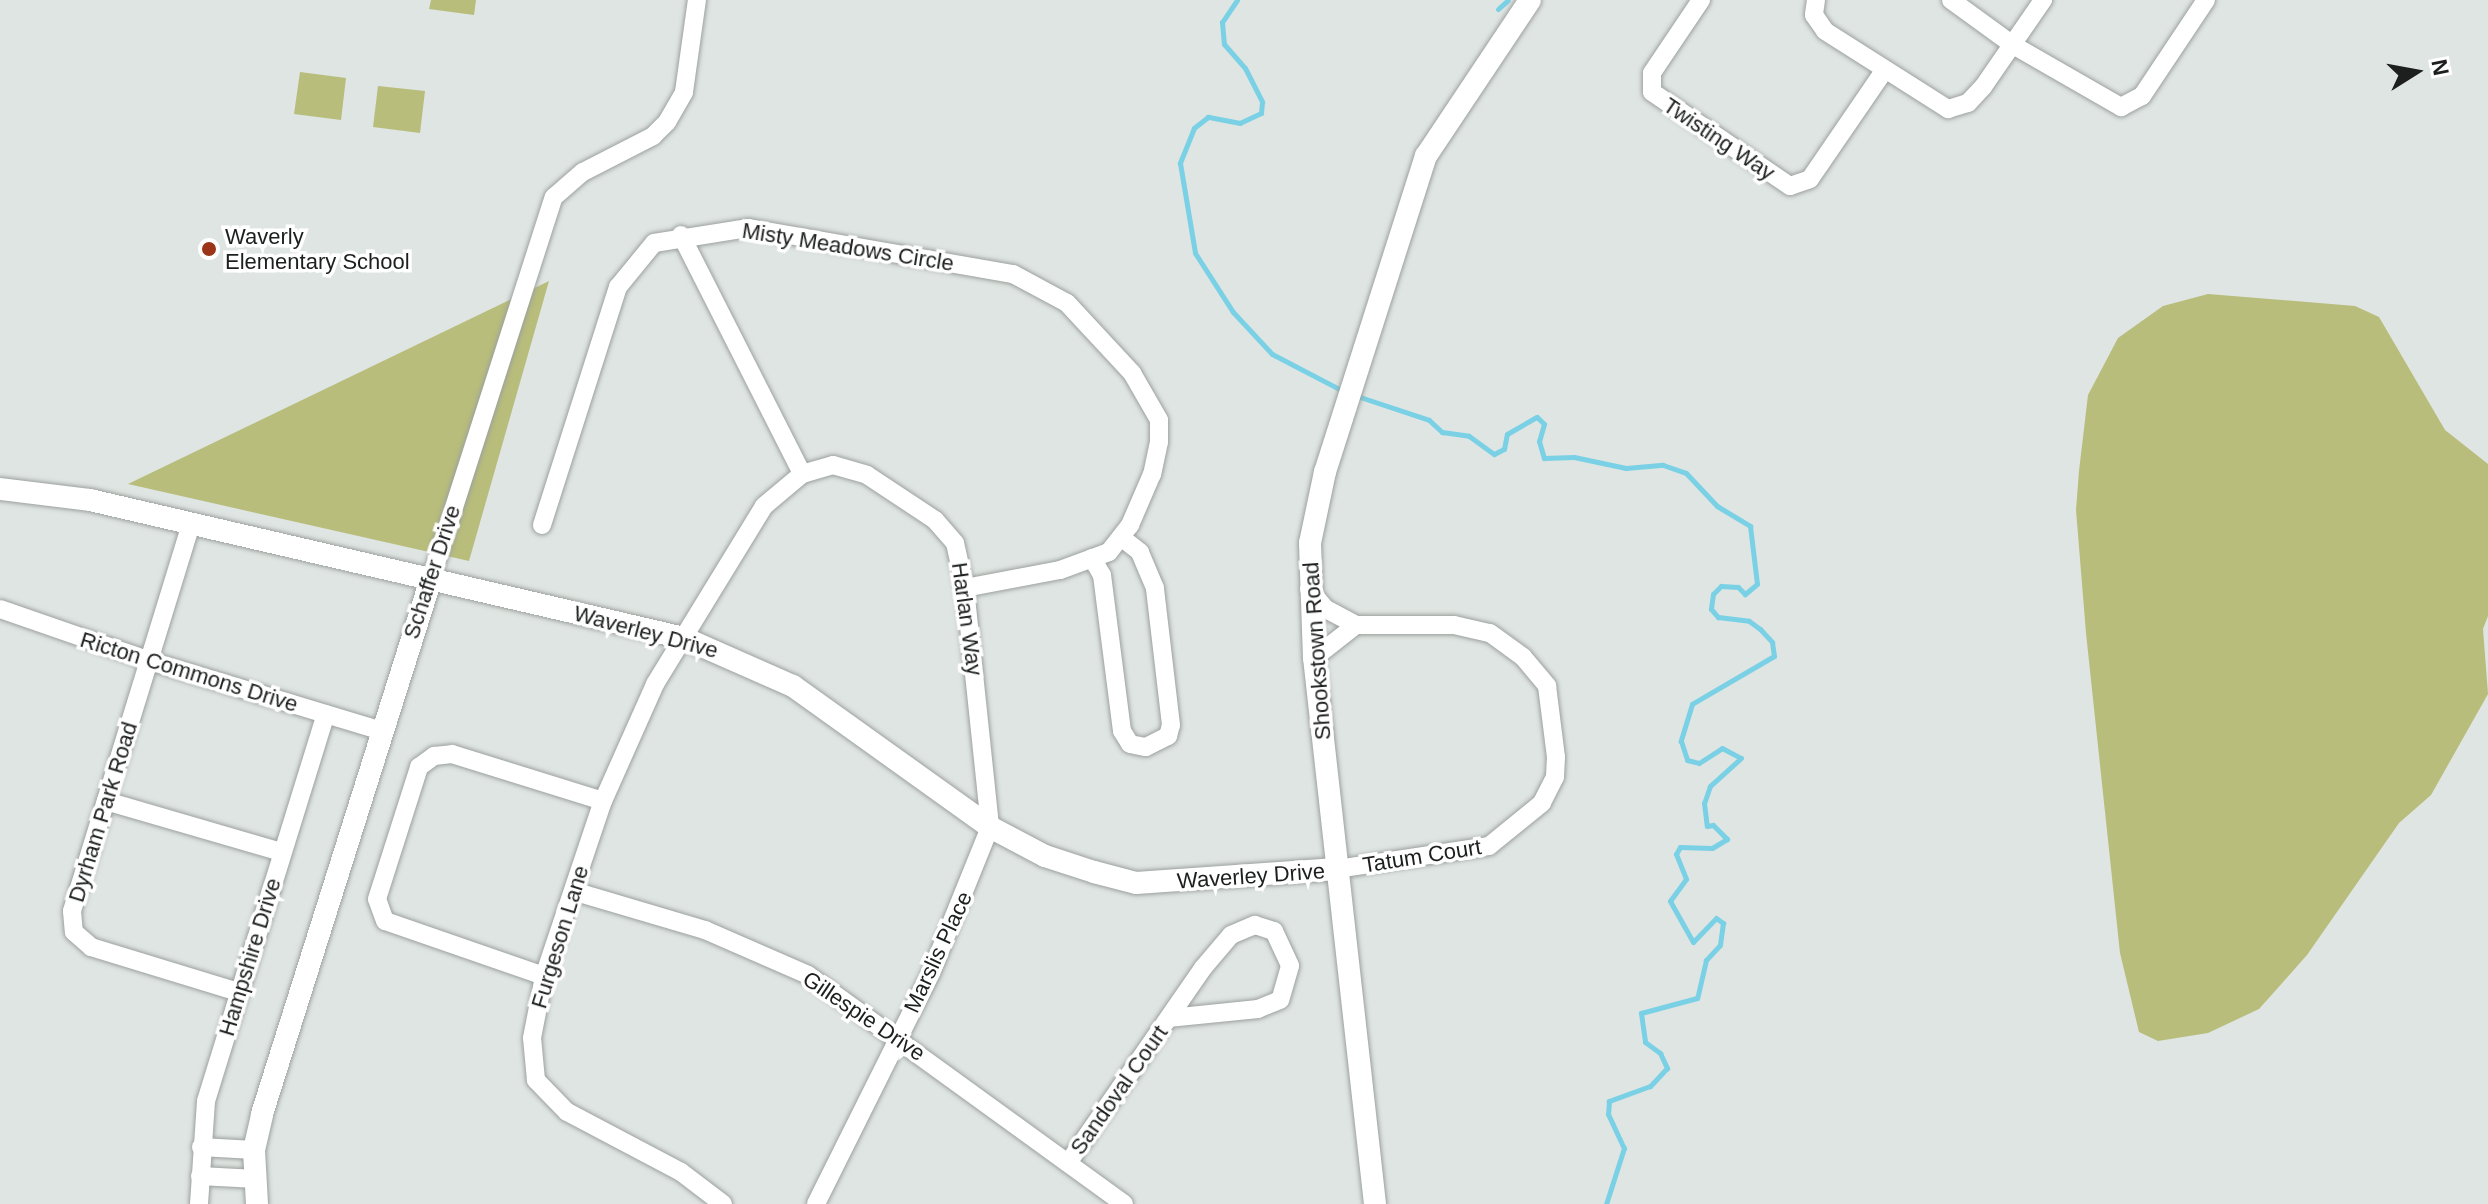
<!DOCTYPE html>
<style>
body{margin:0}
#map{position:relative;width:2488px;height:1204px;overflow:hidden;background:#dfe5e2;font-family:Helvetica,sans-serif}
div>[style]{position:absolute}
.green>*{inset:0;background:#b8bd7b}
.stream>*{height:5px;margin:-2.5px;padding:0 2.5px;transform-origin:2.5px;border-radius:2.5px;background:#7ad1e5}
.roads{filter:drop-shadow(0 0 2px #9ca19f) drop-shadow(0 0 2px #9ca19f)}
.minor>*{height:18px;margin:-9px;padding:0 9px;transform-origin:9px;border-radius:9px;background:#fff}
.tertiary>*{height:22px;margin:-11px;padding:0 11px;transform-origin:11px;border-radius:11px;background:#fff}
.dots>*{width:22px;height:22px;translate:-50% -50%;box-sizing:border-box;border:4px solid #fff;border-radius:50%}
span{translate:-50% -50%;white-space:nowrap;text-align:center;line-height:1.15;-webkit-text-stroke:7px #fff;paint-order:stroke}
.street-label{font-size:22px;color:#1d1f1e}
.poi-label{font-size:22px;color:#1d1f1e}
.left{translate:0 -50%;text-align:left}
.north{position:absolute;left:2376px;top:32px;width:80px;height:80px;-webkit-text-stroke:6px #fff;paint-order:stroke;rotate:79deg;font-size:22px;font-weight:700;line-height:32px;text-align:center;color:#1d1f1e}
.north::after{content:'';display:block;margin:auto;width:28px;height:36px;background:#1d1f1e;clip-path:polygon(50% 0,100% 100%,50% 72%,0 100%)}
</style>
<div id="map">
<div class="green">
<i style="clip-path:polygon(431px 0,476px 0,474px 15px,429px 9px)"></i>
<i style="clip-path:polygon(300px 72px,346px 78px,341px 120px,294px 114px)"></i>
<i style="clip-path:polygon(378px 86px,425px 91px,420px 133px,373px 127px)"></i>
<i style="clip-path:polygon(549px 281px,469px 561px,128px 484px)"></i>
<i style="clip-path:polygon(2208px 294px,2355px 306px,2379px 317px,2445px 430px,2488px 464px,2488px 616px,2483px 629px,2488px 694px,2431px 795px,2399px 823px,2307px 955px,2259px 1009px,2208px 1033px,2158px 1041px,2139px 1032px,2120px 953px,2086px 633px,2076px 510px,2079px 471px,2088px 395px,2118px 338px,2163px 306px)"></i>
</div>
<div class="stream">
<i style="left:1237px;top:0;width:27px;rotate:124deg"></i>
<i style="left:1222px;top:22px;width:22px;rotate:85deg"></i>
<i style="left:1224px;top:44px;width:32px;rotate:49deg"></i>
<i style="left:1245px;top:68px;width:38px;rotate:63deg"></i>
<i style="left:1262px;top:102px;width:11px;rotate:95deg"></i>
<i style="left:1261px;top:113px;width:23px;rotate:155deg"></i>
<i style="left:1240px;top:123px;width:33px;rotate:-169deg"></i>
<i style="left:1208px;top:117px;width:18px;rotate:142deg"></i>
<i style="left:1194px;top:128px;width:38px;rotate:112deg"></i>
<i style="left:1180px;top:163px;width:91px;rotate:80.5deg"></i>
<i style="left:1195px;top:253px;width:70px;rotate:57.2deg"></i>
<i style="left:1233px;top:312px;width:57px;rotate:47.1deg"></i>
<i style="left:1272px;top:354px;width:82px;rotate:27.5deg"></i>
<i style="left:1498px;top:9px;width:13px;rotate:-42deg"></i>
<i style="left:1354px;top:395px;width:79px;rotate:18.4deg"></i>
<i style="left:1429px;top:420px;width:18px;rotate:43deg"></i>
<i style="left:1442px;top:432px;width:27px;rotate:8deg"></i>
<i style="left:1469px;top:436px;width:31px;rotate:36deg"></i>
<i style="left:1494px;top:454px;width:11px;rotate:-27deg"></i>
<i style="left:1504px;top:449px;width:15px;rotate:-79deg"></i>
<i style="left:1507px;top:434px;width:34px;rotate:-30deg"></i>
<i style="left:1537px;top:417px;width:10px;rotate:45deg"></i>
<i style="left:1544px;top:424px;width:18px;rotate:106deg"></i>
<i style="left:1539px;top:441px;width:18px;rotate:74deg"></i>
<i style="left:1544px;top:458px;width:30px;rotate:-2deg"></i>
<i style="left:1574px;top:457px;width:53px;rotate:11.9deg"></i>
<i style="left:1626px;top:468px;width:37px;rotate:-5deg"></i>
<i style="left:1663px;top:465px;width:24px;rotate:19deg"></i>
<i style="left:1686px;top:473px;width:45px;rotate:46.8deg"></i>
<i style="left:1717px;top:506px;width:39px;rotate:31deg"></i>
<i style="left:1750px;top:526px;width:58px;rotate:83.1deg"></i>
<i style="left:1757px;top:584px;width:16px;rotate:140deg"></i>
<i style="left:1745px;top:594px;width:10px;rotate:-135deg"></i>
<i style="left:1738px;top:587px;width:17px;rotate:-177deg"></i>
<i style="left:1721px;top:586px;width:11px;rotate:135deg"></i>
<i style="left:1713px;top:594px;width:15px;rotate:98deg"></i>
<i style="left:1711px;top:609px;width:11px;rotate:49deg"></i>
<i style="left:1718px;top:617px;width:31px;rotate:7deg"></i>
<i style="left:1749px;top:621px;width:14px;rotate:36deg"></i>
<i style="left:1760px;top:629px;width:18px;rotate:47deg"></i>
<i style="left:1772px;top:642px;width:14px;rotate:82deg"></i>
<i style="left:1774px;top:656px;width:95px;rotate:149.7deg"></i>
<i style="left:1692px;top:704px;width:39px;rotate:107deg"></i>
<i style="left:1681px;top:741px;width:20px;rotate:72deg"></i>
<i style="left:1687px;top:760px;width:12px;rotate:14deg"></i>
<i style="left:1699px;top:763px;width:27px;rotate:-33deg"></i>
<i style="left:1722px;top:748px;width:21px;rotate:28deg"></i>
<i style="left:1741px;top:758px;width:42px;rotate:137.9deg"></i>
<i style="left:1710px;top:786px;width:18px;rotate:109deg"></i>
<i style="left:1704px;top:803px;width:23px;rotate:83deg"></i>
<i style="left:1707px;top:826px;width:6px;rotate:-9deg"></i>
<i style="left:1713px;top:825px;width:20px;rotate:45deg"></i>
<i style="left:1727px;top:839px;width:17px;rotate:149deg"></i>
<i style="left:1712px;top:848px;width:32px;rotate:-178deg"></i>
<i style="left:1680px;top:847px;width:8px;rotate:120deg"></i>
<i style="left:1676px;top:854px;width:27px;rotate:68deg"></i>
<i style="left:1686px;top:879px;width:27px;rotate:126deg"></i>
<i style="left:1670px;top:901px;width:47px;rotate:60.7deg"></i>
<i style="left:1693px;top:942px;width:33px;rotate:-46deg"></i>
<i style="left:1716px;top:918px;width:9px;rotate:36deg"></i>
<i style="left:1723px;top:923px;width:22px;rotate:98deg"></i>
<i style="left:1720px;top:945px;width:21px;rotate:133deg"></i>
<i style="left:1706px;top:960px;width:39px;rotate:103deg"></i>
<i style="left:1697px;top:998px;width:58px;rotate:165deg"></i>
<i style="left:1641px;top:1013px;width:29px;rotate:82deg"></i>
<i style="left:1645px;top:1042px;width:19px;rotate:36deg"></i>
<i style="left:1660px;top:1053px;width:17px;rotate:65deg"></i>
<i style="left:1667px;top:1068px;width:25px;rotate:133deg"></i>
<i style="left:1650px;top:1086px;width:44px;rotate:159.9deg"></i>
<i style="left:1609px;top:1101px;width:13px;rotate:94deg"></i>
<i style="left:1608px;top:1114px;width:38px;rotate:65deg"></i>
<i style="left:1624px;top:1148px;width:59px;rotate:107.8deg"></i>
</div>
<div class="roads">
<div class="minor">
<i style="left:1701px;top:0;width:88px;rotate:123.9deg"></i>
<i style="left:1652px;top:73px;width:19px;rotate:90deg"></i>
<i style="left:1652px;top:92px;width:167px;rotate:34.3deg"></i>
<i style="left:1790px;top:186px;width:21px;rotate:-19deg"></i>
<i style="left:1810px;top:179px;width:131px;rotate:-55.6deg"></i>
<i style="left:1816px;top:0;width:15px;rotate:98deg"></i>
<i style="left:1814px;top:15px;width:19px;rotate:55deg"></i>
<i style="left:1825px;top:31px;width:146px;rotate:32.4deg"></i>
<i style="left:1948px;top:109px;width:21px;rotate:-17deg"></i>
<i style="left:1968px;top:103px;width:22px;rotate:-47deg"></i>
<i style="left:1983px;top:87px;width:106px;rotate:-55.4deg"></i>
<i style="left:1951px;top:0;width:77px;rotate:36deg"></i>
<i style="left:2013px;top:45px;width:125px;rotate:29.9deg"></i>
<i style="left:2121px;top:107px;width:24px;rotate:-28deg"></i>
<i style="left:2142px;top:96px;width:115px;rotate:-56.3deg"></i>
<i style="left:681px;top:235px;width:268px;rotate:63.1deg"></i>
<i style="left:191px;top:524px;width:405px;rotate:107.1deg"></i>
<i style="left:72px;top:911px;width:21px;rotate:85deg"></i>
<i style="left:74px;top:932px;width:23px;rotate:41deg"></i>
<i style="left:91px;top:947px;width:154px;rotate:17deg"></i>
<i style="left:542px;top:525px;width:250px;rotate:-72.3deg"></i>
<i style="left:618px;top:287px;width:57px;rotate:-50.7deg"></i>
<i style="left:654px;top:243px;width:96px;rotate:-9deg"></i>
<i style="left:749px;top:228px;width:268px;rotate:9.9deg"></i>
<i style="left:1013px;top:274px;width:61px;rotate:28.2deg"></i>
<i style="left:1067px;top:303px;width:96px;rotate:47.1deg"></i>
<i style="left:1132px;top:373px;width:54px;rotate:60.1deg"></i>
<i style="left:1159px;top:420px;width:22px;rotate:90deg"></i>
<i style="left:1159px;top:442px;width:33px;rotate:102deg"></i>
<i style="left:1152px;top:474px;width:56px;rotate:113.3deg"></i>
<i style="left:1130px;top:525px;width:34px;rotate:128deg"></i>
<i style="left:1109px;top:552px;width:52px;rotate:159.8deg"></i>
<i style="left:1060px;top:570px;width:97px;rotate:169.3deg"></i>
<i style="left:1092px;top:558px;width:20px;rotate:60deg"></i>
<i style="left:1102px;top:575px;width:157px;rotate:82.7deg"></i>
<i style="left:1122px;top:731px;width:15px;rotate:58deg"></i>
<i style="left:1130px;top:744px;width:16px;rotate:11deg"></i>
<i style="left:1146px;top:747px;width:25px;rotate:-27deg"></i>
<i style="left:1168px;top:736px;width:11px;rotate:-75deg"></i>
<i style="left:1171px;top:725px;width:138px;rotate:-96.7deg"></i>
<i style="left:1155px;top:588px;width:39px;rotate:-113deg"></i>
<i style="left:1140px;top:552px;width:24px;rotate:-142deg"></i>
<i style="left:431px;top:579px;width:401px;rotate:-72.2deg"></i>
<i style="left:554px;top:197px;width:38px;rotate:-41deg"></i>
<i style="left:583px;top:172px;width:79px;rotate:-27.2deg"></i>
<i style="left:653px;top:136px;width:20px;rotate:-45deg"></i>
<i style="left:667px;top:122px;width:34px;rotate:-60deg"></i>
<i style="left:684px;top:92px;width:93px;rotate:-82deg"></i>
<i style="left:1309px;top:589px;width:26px;rotate:50deg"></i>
<i style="left:1326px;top:609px;width:34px;rotate:28deg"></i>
<i style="left:1356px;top:625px;width:98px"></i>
<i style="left:1454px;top:625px;width:37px;rotate:13deg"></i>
<i style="left:1490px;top:633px;width:41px;rotate:36deg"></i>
<i style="left:1523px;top:657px;width:38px;rotate:50deg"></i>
<i style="left:1547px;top:686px;width:72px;rotate:82.8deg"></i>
<i style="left:1556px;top:757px;width:20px;rotate:93deg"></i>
<i style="left:1555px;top:777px;width:29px;rotate:117deg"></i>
<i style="left:1542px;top:803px;width:68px;rotate:140.9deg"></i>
<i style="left:1489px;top:846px;width:154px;rotate:171.4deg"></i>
<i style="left:0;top:609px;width:159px;rotate:19.1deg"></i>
<i style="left:150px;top:661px;width:239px;rotate:16.8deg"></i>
<i style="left:1314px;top:658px;width:53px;rotate:-38.2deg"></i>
<i style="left:106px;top:801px;width:183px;rotate:16.2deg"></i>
<i style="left:573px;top:891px;width:138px;rotate:16.5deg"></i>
<i style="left:705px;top:930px;width:112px;rotate:23.6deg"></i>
<i style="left:808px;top:975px;width:390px;rotate:35.9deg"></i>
<i style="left:544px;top:976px;width:168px;rotate:-160.9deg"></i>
<i style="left:385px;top:921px;width:23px;rotate:-110deg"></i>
<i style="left:377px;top:899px;width:139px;rotate:-72.3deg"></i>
<i style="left:419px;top:767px;width:19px;rotate:-36deg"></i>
<i style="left:434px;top:756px;width:18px;rotate:-6deg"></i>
<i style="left:452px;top:754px;width:158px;rotate:17.3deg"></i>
<i style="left:201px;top:1147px;width:53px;rotate:3.2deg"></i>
<i style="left:1068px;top:1163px;width:237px;rotate:-55.3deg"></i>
<i style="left:1203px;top:968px;width:43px;rotate:-49.7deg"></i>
<i style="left:1231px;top:935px;width:26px;rotate:-23deg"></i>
<i style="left:1255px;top:925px;width:20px;rotate:18deg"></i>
<i style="left:1274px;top:931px;width:38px;rotate:65deg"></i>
<i style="left:1290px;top:966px;width:35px;rotate:106deg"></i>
<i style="left:1280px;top:1000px;width:24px;rotate:158deg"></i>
<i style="left:1258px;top:1009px;width:88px;rotate:174.2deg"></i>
<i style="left:200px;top:1176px;width:56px;rotate:3.1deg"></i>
<i style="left:199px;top:1204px;width:103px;rotate:-86.1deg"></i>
<i style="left:206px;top:1101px;width:405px;rotate:-72.8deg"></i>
<i style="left:723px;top:1204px;width:53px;rotate:-142.7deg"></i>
<i style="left:681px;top:1172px;width:129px;rotate:-152.2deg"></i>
<i style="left:567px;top:1112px;width:45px;rotate:-134.1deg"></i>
<i style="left:536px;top:1080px;width:42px;rotate:-95.4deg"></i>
<i style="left:532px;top:1038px;width:63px;rotate:-79deg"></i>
<i style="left:544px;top:976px;width:185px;rotate:-71.4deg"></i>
<i style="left:603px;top:801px;width:128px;rotate:-66deg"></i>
<i style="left:655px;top:684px;width:209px;rotate:-58.5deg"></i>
<i style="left:764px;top:506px;width:50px;rotate:-40.1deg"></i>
<i style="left:802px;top:474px;width:32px;rotate:-16deg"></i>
<i style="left:833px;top:465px;width:35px;rotate:16deg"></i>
<i style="left:867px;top:475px;width:82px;rotate:33.5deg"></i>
<i style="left:935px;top:520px;width:30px;rotate:49deg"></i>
<i style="left:955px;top:543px;width:46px;rotate:77.5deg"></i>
<i style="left:965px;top:588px;width:240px;rotate:84deg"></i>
<i style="left:990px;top:827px;width:157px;rotate:112deg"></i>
<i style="left:931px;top:973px;width:258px;rotate:116.5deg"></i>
</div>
<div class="tertiary">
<i style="left:0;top:489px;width:91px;rotate:7deg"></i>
<i style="left:90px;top:500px;width:610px;rotate:13.08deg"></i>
<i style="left:684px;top:638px;width:119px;rotate:23.8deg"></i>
<i style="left:793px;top:686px;width:242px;rotate:35.6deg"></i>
<i style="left:990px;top:827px;width:62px;rotate:27.8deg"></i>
<i style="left:1045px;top:856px;width:52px;rotate:18.1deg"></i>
<i style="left:1094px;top:872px;width:43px;rotate:14.7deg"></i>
<i style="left:1136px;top:883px;width:201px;rotate:-4deg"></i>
<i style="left:257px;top:1204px;width:54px;rotate:-93.2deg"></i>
<i style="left:254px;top:1150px;width:37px;rotate:-77deg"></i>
<i style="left:262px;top:1114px;width:561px;rotate:-72.47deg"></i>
<i style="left:1375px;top:1204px;width:549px;rotate:-96.37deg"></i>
<i style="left:1314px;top:658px;width:115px;rotate:-92deg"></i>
<i style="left:1310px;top:543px;width:73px;rotate:-78.1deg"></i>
<i style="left:1325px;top:472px;width:332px;rotate:-72.3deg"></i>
<i style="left:1426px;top:156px;width:187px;rotate:-56.3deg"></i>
</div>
</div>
<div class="dots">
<i style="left:209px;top:249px;background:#9c3418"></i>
</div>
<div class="street-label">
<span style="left:1719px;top:139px;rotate:34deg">Twisting Way</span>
<span style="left:848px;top:247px;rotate:9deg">Misty Meadows Circle</span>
<span style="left:432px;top:572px;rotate:-72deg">Schaffer Drive</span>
<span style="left:967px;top:619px;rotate:82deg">Harlan Way</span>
<span style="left:646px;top:632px;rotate:15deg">Waverley Drive</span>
<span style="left:1317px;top:651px;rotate:-94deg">Shookstown Road</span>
<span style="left:189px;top:672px;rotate:17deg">Ricton Commons Drive</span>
<span style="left:103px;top:812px;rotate:-73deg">Dyrham Park Road</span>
<span style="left:1422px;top:856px;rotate:-9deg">Tatum Court</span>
<span style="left:1251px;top:876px;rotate:-4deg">Waverley Drive</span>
<span style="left:560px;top:937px;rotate:-73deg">Furgeson Lane</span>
<span style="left:938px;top:952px;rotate:-65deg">Marslis Place</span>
<span style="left:250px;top:957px;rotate:-73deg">Hampshire Drive</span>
<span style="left:864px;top:1016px;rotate:34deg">Gillespie Drive</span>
<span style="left:1119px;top:1090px;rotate:-55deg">Sandoval Court</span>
</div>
<div class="poi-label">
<span class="left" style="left:225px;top:249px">Waverly<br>Elementary School</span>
</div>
<div class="north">N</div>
</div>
